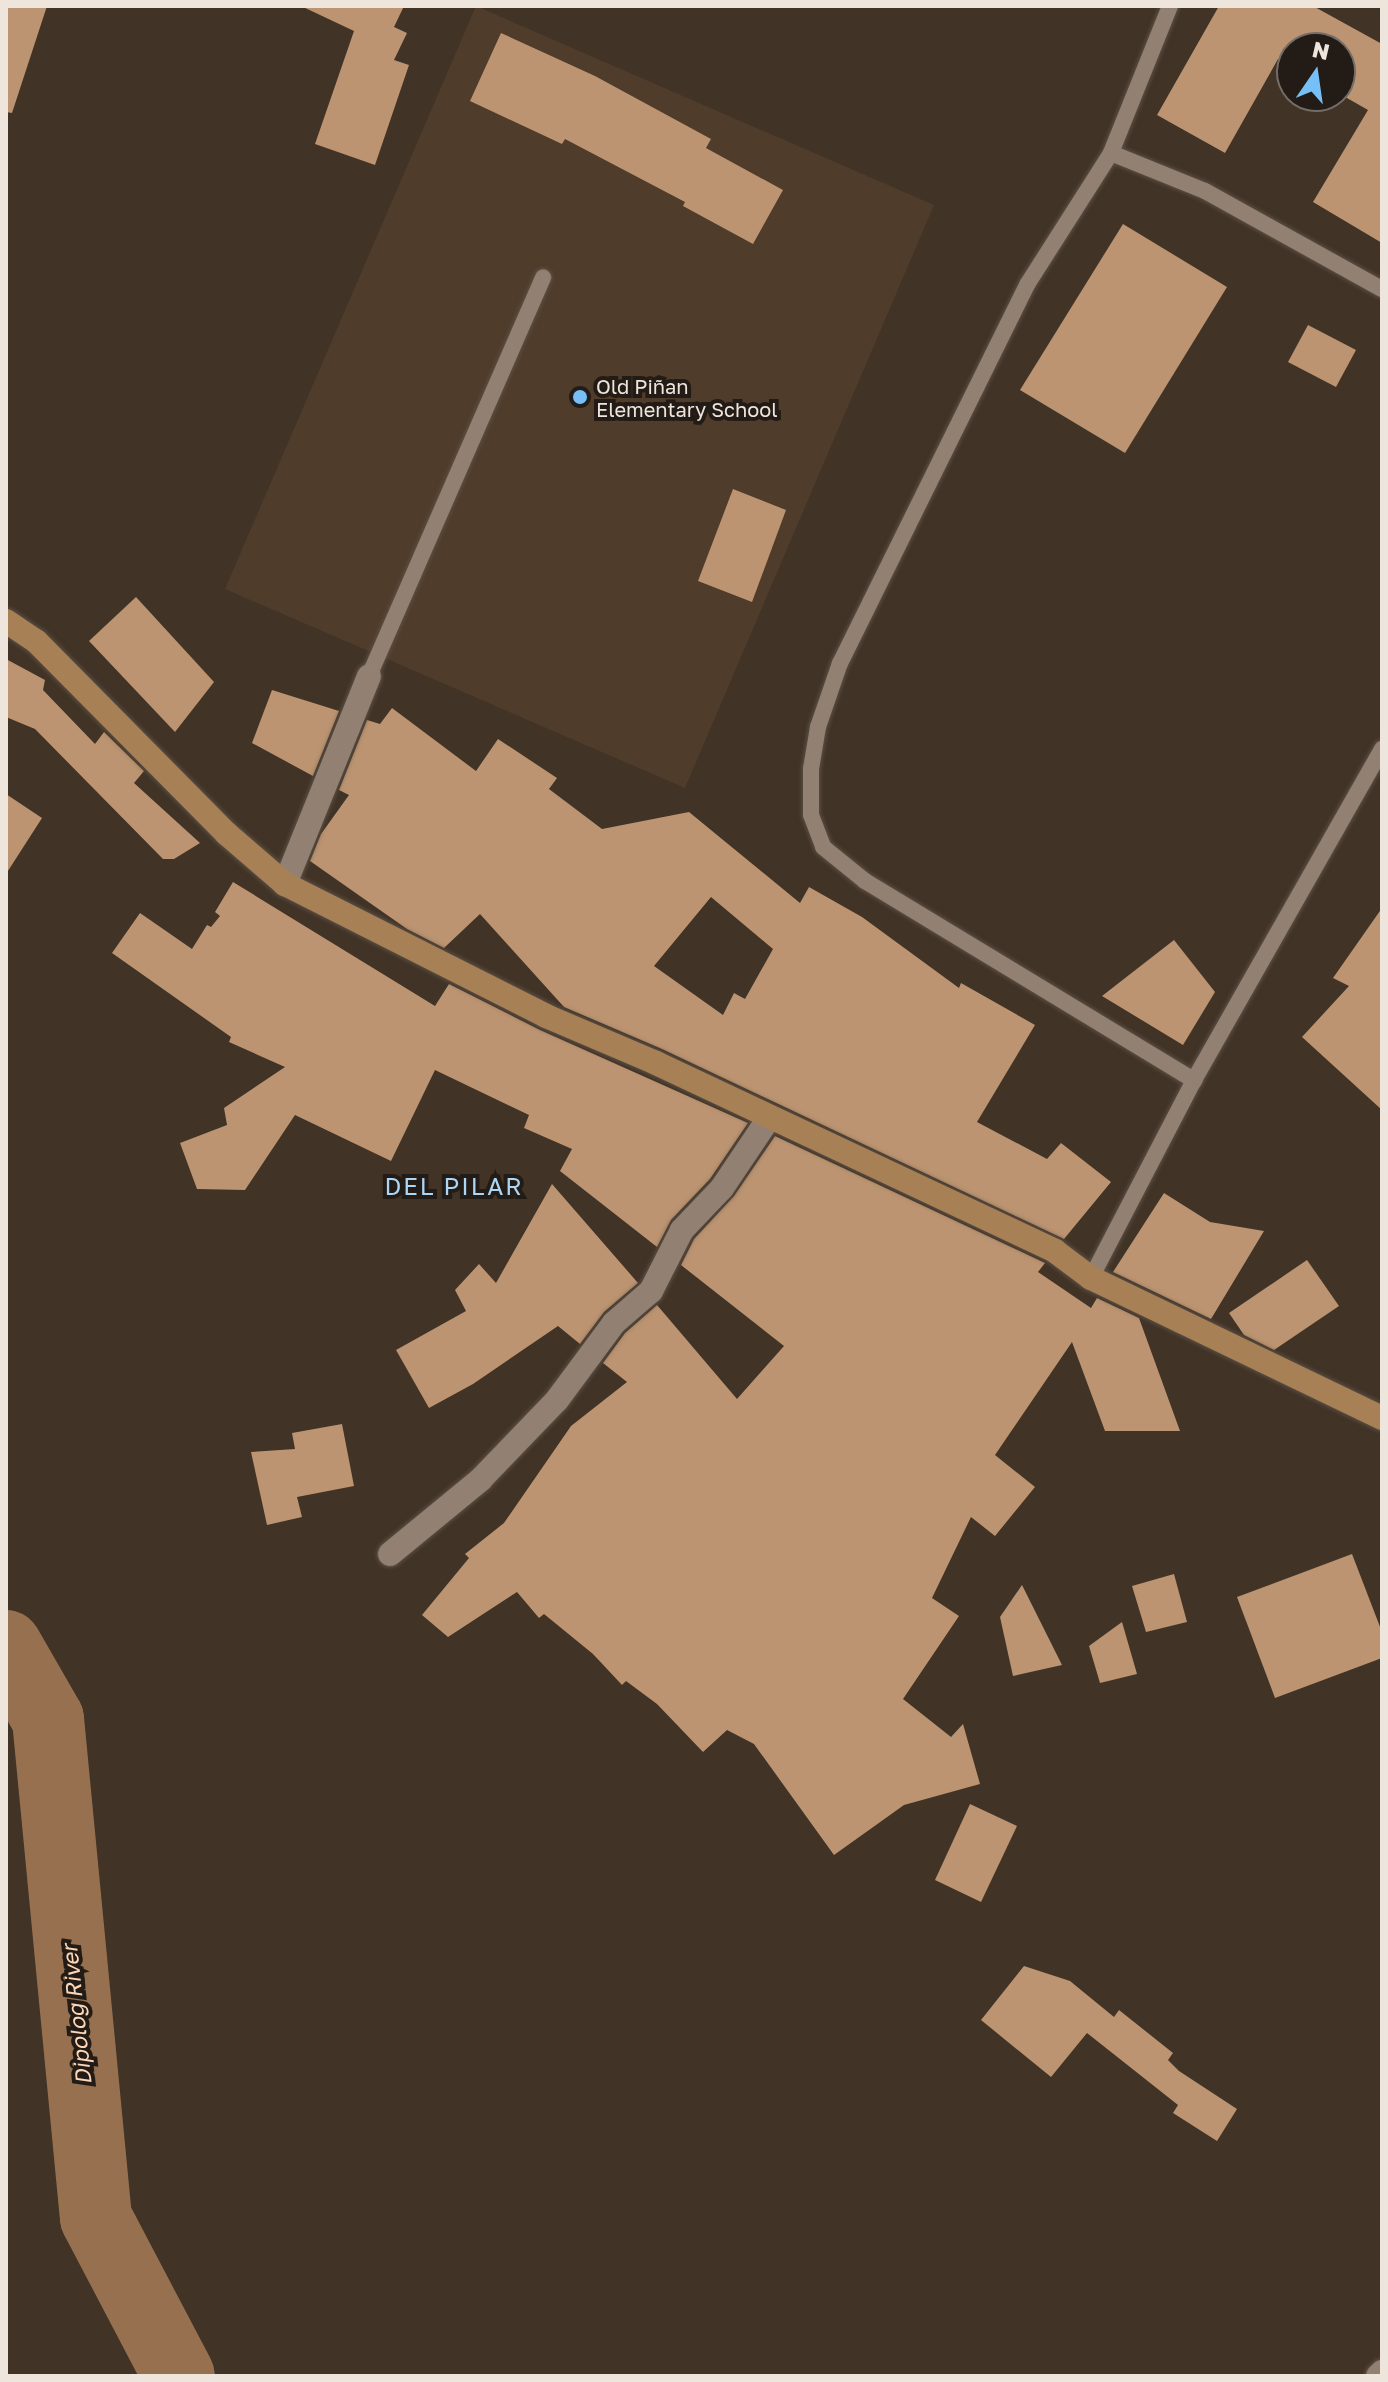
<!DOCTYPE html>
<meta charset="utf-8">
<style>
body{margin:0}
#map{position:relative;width:1388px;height:2382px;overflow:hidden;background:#413326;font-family:"Golos Text",sans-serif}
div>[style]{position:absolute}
.built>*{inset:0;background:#503c2a}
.river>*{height:72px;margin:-36px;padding:0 36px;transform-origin:36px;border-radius:36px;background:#97714f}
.building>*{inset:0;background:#bc9471}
.roads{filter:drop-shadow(0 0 2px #5b4f44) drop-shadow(0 0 2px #5b4f44)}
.lane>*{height:16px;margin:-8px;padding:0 8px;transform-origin:8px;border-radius:8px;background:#928173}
.street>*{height:24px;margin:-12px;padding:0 12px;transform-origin:12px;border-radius:12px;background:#928173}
.secondary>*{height:24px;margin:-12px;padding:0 12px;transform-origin:12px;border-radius:12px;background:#a88055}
.dots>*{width:22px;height:22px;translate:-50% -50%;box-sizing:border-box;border:4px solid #231c16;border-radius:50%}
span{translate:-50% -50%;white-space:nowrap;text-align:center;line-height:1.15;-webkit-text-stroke:8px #231c16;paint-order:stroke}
.poi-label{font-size:20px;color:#eee5dd}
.left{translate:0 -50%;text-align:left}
.water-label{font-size:22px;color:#fcd6b7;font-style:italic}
.quarter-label{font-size:24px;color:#add5f4;letter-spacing:2px}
.frame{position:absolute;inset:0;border:8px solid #eee5dd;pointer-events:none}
.north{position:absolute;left:1276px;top:32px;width:80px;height:80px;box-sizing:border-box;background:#231c16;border:2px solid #746c66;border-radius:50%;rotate:13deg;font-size:22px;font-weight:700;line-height:32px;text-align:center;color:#eee5dd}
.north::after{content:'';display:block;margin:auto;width:28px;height:36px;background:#76c0f7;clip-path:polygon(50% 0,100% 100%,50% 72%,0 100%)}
</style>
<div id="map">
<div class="built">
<i style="clip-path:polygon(476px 6px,934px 205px,685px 788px,225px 589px)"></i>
</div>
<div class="river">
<i style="left:6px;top:1646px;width:84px;rotate:60.1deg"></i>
<i style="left:48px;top:1719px;width:501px;rotate:84.51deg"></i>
<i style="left:96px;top:2218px;width:178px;rotate:62.3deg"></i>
</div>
<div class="building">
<i style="clip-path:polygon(6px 6px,47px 6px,12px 113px,6px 112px)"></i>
<i style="clip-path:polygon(301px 6px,404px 6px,394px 27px,407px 33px,394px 60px,409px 65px,375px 165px,315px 144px,354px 31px)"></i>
<i style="clip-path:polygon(1219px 6px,1313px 6px,1382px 44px,1382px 243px,1313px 202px,1368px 110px,1340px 94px,1340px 48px,1292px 48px,1292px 67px,1278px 59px,1225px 153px,1157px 115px)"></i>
<i style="clip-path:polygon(501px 33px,595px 76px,711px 139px,706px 148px,783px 190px,753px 244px,683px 206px,685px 202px,565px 139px,562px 144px,470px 101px)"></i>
<i style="clip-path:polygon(1123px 224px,1227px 287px,1125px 453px,1020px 390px)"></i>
<i style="clip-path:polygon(1308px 325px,1356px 350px,1336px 387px,1288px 362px)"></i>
<i style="clip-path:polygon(733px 489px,786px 510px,752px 602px,698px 581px)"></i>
<i style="clip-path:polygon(136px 597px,214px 682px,175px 732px,89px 641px)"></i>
<i style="clip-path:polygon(6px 659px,45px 680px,43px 690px,95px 744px,104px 732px,144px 771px,134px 783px,200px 843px,174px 859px,163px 859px,35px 729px,6px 717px)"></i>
<i style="clip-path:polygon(272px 690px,339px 711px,313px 776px,252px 743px)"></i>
<i style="clip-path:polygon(evenodd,392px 708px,476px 771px,498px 739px,557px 778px,549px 789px,602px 829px,689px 812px,800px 903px,809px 887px,862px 917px,959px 988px,961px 983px,1035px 1025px,977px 1122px,1047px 1159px,1061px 1143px,1111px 1182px,1064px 1239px,662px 1049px,564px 1007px,480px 914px,444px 948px,407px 929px,310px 861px,321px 834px,349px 795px,339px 790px,367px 720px,380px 724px,392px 708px,711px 897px,773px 949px,745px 999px,734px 993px,723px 1015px,654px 966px,711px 897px)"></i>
<i style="clip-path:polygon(6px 794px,42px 818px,6px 874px)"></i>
<i style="clip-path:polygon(233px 882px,435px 1006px,449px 984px,540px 1030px,748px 1123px,710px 1179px,671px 1220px,657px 1247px,560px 1171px,572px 1149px,524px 1128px,529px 1115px,435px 1070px,391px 1161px,295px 1115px,245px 1190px,197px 1189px,180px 1143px,227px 1125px,224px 1108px,285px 1067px,229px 1042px,231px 1037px,112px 953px,140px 913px,192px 949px,207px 925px,211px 927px,220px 916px,215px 912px)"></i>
<i style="clip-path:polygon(1382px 908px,1382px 1110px,1302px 1037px,1349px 986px,1333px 978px)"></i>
<i style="clip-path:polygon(1174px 940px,1215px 992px,1183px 1045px,1102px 996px)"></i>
<i style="clip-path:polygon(775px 1136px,1045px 1263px,1038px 1272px,1091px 1308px,1097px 1298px,1139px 1318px,1180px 1431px,1105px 1431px,1072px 1342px,995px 1455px,1035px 1487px,995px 1536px,971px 1517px,932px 1598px,959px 1616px,903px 1699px,951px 1737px,963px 1724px,980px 1784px,904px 1805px,834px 1855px,754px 1744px,727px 1730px,703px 1752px,657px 1704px,626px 1681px,622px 1685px,593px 1654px,544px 1614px,539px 1618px,517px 1592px,448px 1637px,422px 1615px,469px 1558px,465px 1554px,504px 1523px,571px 1426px,627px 1382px,603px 1363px,625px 1333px,657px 1305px,737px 1399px,784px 1346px,681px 1265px,694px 1239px,734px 1196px)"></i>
<i style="clip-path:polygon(552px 1184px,638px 1283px,604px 1312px,580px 1344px,558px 1326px,473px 1384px,429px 1408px,396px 1350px,466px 1311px,455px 1290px,479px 1264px,496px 1283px)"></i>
<i style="clip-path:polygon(1164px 1193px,1210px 1222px,1264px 1231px,1211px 1319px,1113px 1272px)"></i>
<i style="clip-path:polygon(1307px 1260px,1339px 1306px,1274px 1350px,1244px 1335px,1229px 1313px)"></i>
<i style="clip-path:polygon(342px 1424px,354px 1486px,297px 1497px,302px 1517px,267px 1525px,251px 1452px,295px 1449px,292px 1433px)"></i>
<i style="clip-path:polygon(1352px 1554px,1382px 1632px,1382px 1658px,1275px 1698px,1237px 1597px)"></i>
<i style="clip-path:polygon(1174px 1574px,1187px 1622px,1146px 1632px,1132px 1586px)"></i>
<i style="clip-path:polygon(1022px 1585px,1062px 1665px,1013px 1676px,1000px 1617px)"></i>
<i style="clip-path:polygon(1122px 1622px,1137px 1674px,1100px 1683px,1089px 1646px)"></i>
<i style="clip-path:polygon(970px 1804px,1017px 1826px,981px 1902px,935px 1880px)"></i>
<i style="clip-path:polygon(1024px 1966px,1070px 1981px,1114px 2017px,1119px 2010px,1173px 2053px,1168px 2060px,1179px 2071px,1237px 2109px,1217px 2141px,1173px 2113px,1178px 2105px,1087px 2033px,1051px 2077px,981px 2020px)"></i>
</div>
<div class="roads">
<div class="lane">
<i style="left:1170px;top:6px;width:158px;rotate:111.9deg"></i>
<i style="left:1111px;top:153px;width:156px;rotate:122.5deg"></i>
<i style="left:1027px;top:285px;width:422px;rotate:116.3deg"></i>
<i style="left:840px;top:663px;width:68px;rotate:109deg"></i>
<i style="left:818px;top:727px;width:43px;rotate:99.5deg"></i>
<i style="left:811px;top:769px;width:46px;rotate:90deg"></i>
<i style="left:811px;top:815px;width:34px;rotate:69deg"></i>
<i style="left:823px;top:847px;width:54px;rotate:39deg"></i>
<i style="left:865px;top:881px;width:385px;rotate:31.2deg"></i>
<i style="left:1111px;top:153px;width:101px;rotate:22deg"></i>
<i style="left:1205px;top:191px;width:202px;rotate:29deg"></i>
<i style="left:369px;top:676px;width:435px;rotate:-66.4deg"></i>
<i style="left:1091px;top:1278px;width:223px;rotate:-62.5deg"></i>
<i style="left:1194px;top:1080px;width:381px;rotate:-60.4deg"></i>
</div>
<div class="street">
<i style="left:285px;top:884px;width:224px;rotate:-68deg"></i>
<i style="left:390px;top:1554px;width:117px;rotate:-39.4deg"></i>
<i style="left:480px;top:1480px;width:111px;rotate:-46.1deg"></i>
<i style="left:557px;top:1400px;width:96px;rotate:-53.5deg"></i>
<i style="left:614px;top:1323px;width:49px;rotate:-40.9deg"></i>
<i style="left:651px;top:1291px;width:68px;rotate:-63.1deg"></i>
<i style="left:682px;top:1230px;width:58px;rotate:-46.4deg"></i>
<i style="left:722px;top:1188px;width:84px;rotate:-56.1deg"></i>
<i style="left:1378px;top:2376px;width:6px;rotate:-45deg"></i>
</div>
<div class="secondary">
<i style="left:6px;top:621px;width:36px;rotate:34deg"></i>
<i style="left:36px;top:641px;width:272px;rotate:45.3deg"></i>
<i style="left:227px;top:834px;width:77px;rotate:40.8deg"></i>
<i style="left:285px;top:884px;width:292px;rotate:26.8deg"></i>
<i style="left:546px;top:1016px;width:120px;rotate:23.1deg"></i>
<i style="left:656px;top:1063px;width:441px;rotate:25.2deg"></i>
<i style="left:1055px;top:1251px;width:45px;rotate:36.9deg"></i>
<i style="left:1091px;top:1278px;width:323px;rotate:25.7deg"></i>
</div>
</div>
<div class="dots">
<i style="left:580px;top:397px;background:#76c0f7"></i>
</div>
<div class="poi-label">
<span class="left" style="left:596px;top:398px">Old Piñan<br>Elementary School</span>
</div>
<div class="water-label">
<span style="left:76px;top:2015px;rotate:-96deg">Dipolog River</span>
</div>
<div class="quarter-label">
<span style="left:454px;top:1186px">DEL PILAR</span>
</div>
<div class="frame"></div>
<div class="north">N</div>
</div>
